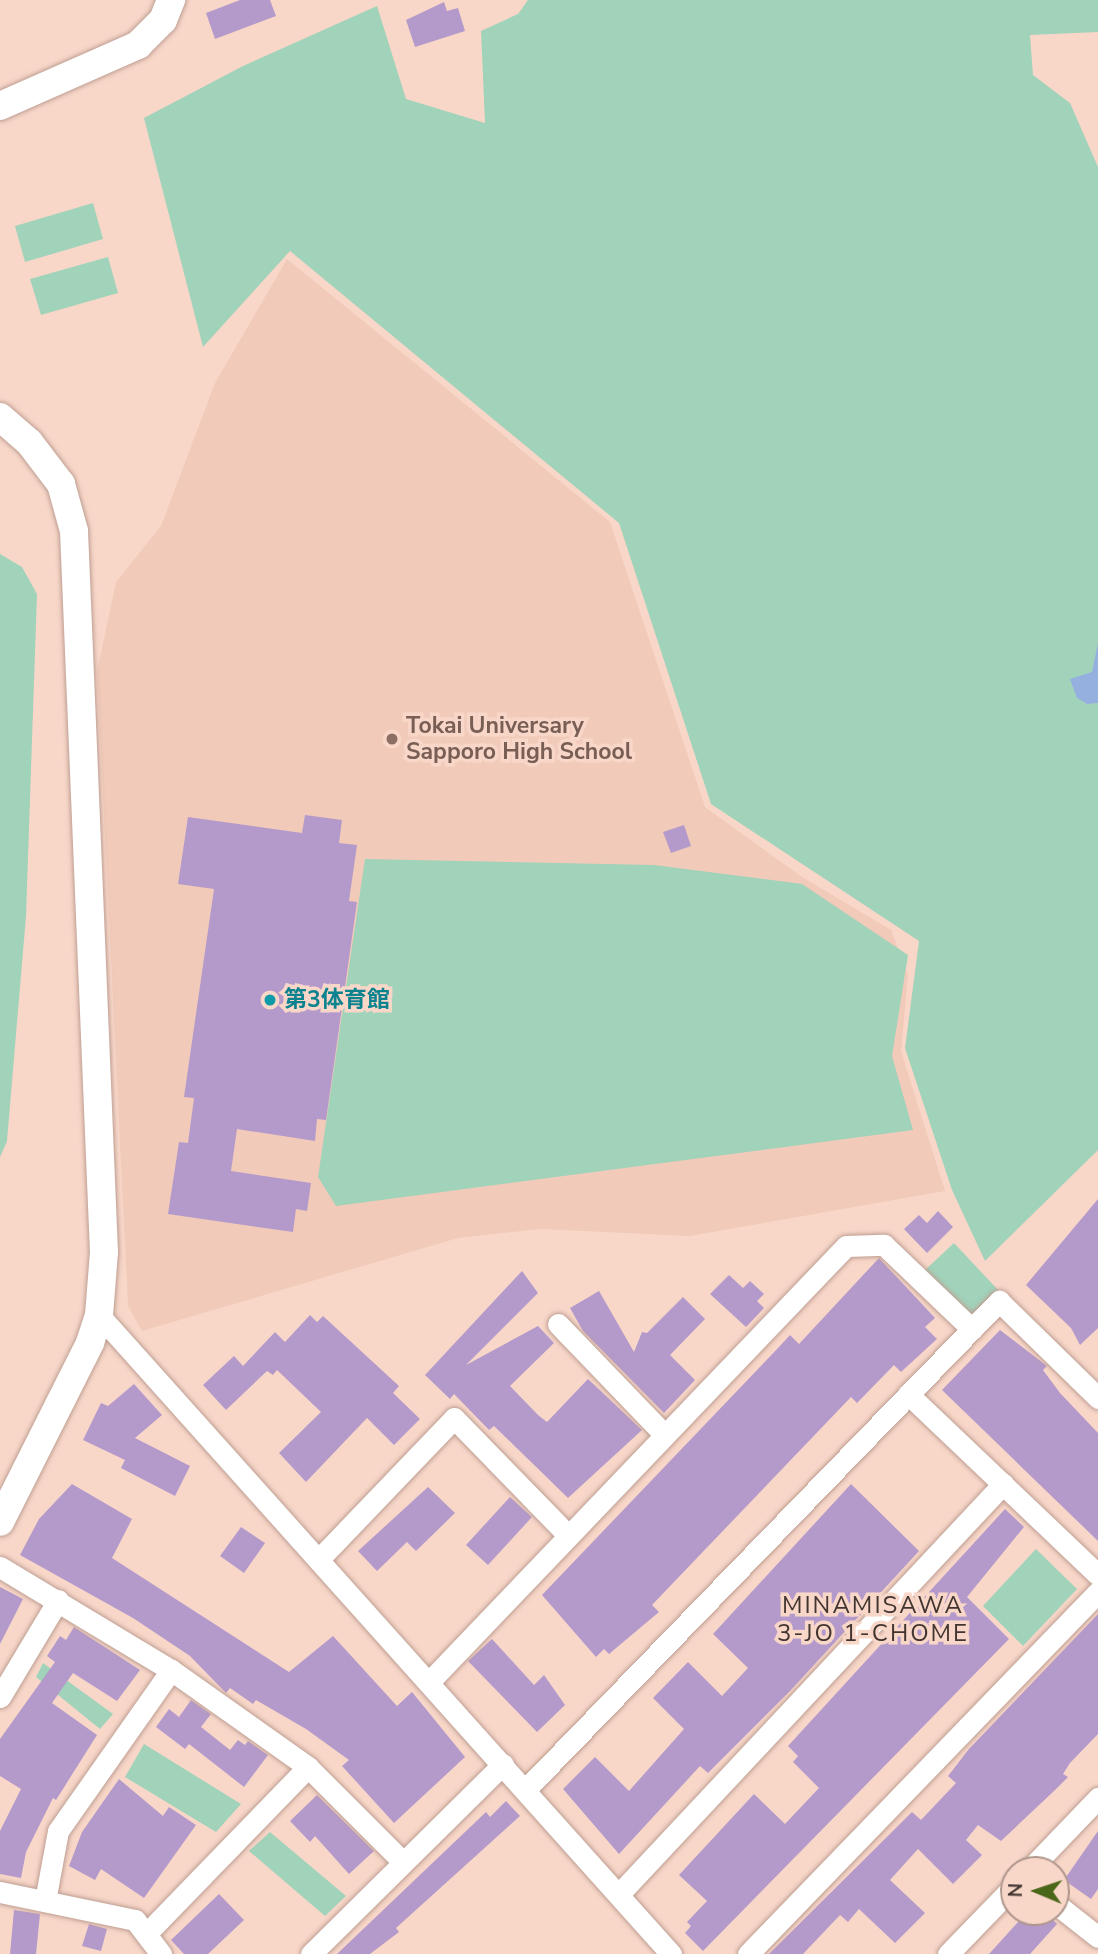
<!DOCTYPE html>
<meta charset="utf-8">
<style>
body{margin:0}
#map{position:relative;width:1098px;height:1954px;overflow:hidden;background:#f8d7c9;font-family:"Nunito Sans","Noto Sans JP",sans-serif}
div>[style]{position:absolute}
.built>*{inset:0;background:#f1cab9}
.green>*{inset:0;background:#a1d2ba}
.water>*{inset:0;background:#95b0df}
.building>*{inset:0;background:#b49acb}
.roads{filter:drop-shadow(0 0 2px #be9f93) drop-shadow(0 0 2px #be9f93)}
.minor>*{height:21px;margin:-10.5px;padding:0 10.5px;transform-origin:10.5px;border-radius:10.5px;background:#fff}
.tertiary>*{height:28px;margin:-14px;padding:0 14px;transform-origin:14px;border-radius:14px;background:#fff}
.dots>*{width:19px;height:19px;translate:-50% -50%;box-sizing:border-box;border:4px solid #f8d7c9;border-radius:50%}
span{translate:-50% -50%;white-space:nowrap;text-align:center;line-height:1.15;-webkit-text-stroke:7px #f8d7c9;paint-order:stroke}
.education-label{font-size:23px;color:#785e54;font-weight:700}
.left{translate:0 -50%;text-align:left}
.culture-label{font-size:23px;color:#0d838f;font-weight:700}
.neighbourhood-label{font-size:24px;color:#423530;letter-spacing:2px}
.north{position:absolute;left:1000px;top:1856px;width:70px;height:70px;box-sizing:border-box;background:#f8d7c9;border:2px solid #af968c;border-radius:50%;rotate:272deg;font-size:19px;font-weight:700;line-height:28px;text-align:center;color:#423530}
.north::after{content:'';display:block;margin:auto;width:24px;height:32px;background:#4a6618;clip-path:polygon(50% 0,100% 100%,50% 72%,0 100%)}
</style>
<div id="map">
<div class="built">
<i style="clip-path:polygon(287px 259px,610px 522px,705px 807px,802px 877px,891px 930px,908px 975px,901px 1051px,945px 1191px,690px 1236px,540px 1229px,458px 1238px,142px 1331px,128px 1306px,97px 672px,116px 582px,161px 526px,215px 383px)"></i>
</div>
<div class="green">
<i style="clip-path:polygon(528px 0,1098px 0,1098px 32px,1030px 35px,1033px 75px,1070px 103px,1098px 167px,1098px 1150px,985px 1261px,952px 1190px,905px 1048px,919px 941px,711px 804px,619px 523px,290px 251px,203px 347px,144px 118px,243px 66px,377px 6px,406px 99px,485px 123px,481px 31px,518px 14px)"></i>
<i style="clip-path:polygon(93px 203px,103px 239px,25px 262px,15px 226px)"></i>
<i style="clip-path:polygon(108px 257px,118px 293px,41px 315px,30px 279px)"></i>
<i style="clip-path:polygon(0 554px,22px 567px,37px 594px,26px 916px,7px 1141px,0 1157px)"></i>
<i style="clip-path:polygon(365px 859px,654px 865px,802px 884px,908px 955px,892px 1056px,913px 1130px,336px 1206px,318px 1177px)"></i>
<i style="clip-path:polygon(954px 1243px,999px 1291px,971px 1316px,924px 1271px)"></i>
<i style="clip-path:polygon(1036px 1549px,1077px 1589px,1023px 1646px,983px 1606px)"></i>
<i style="clip-path:polygon(43px 1663px,113px 1714px,100px 1729px,36px 1677px)"></i>
<i style="clip-path:polygon(144px 1744px,241px 1804px,216px 1832px,125px 1777px)"></i>
<i style="clip-path:polygon(270px 1832px,346px 1896px,325px 1916px,249px 1851px)"></i>
</div>
<div class="water">
<i style="clip-path:polygon(1098px 643px,1098px 703px,1087px 704px,1077px 698px,1070px 679px,1092px 672px)"></i>
</div>
<div class="building">
<i style="clip-path:polygon(240px 0,270px 0,276px 16px,215px 39px,206px 13px)"></i>
<i style="clip-path:polygon(444px 2px,447px 11px,458px 8px,465px 31px,415px 47px,406px 20px)"></i>
<i style="clip-path:polygon(305px 815px,342px 820px,339px 843px,357px 845px,349px 901px,357px 902px,326px 1120px,317px 1119px,315px 1141px,237px 1129px,231px 1171px,311px 1183px,307px 1211px,296px 1209px,293px 1232px,168px 1214px,179px 1142px,188px 1143px,194px 1098px,184px 1097px,214px 889px,178px 884px,188px 817px,302px 833px)"></i>
<i style="clip-path:polygon(684px 825px,691px 846px,671px 853px,663px 832px)"></i>
<i style="clip-path:polygon(1098px 1199px,1098px 1328px,1080px 1345px,1071px 1328px,1026px 1285px)"></i>
<i style="clip-path:polygon(938px 1211px,953px 1227px,927px 1253px,904px 1229px,919px 1215px,927px 1223px)"></i>
<i style="clip-path:polygon(879px 1258px,935px 1318px,925px 1327px,937px 1339px,901px 1372px,894px 1365px,857px 1403px,851px 1397px,652px 1605px,659px 1612px,609px 1654px,604px 1649px,596px 1657px,542px 1595px,779px 1347px,790px 1335px,799px 1344px)"></i>
<i style="clip-path:polygon(522px 1271px,538px 1293px,466px 1365px,538px 1326px,554px 1343px,510px 1386px,538px 1415px,547px 1422px,588px 1379px,642px 1430px,568px 1498px,494px 1426px,489px 1430px,454px 1394px,450px 1399px,425px 1375px)"></i>
<i style="clip-path:polygon(729px 1275px,743px 1288px,750px 1281px,764px 1294px,757px 1301px,764px 1308px,746px 1327px,710px 1294px)"></i>
<i style="clip-path:polygon(599px 1291px,634px 1352px,642px 1332px,647px 1333px,683px 1297px,705px 1319px,670px 1355px,695px 1380px,664px 1413px,583px 1331px,570px 1308px)"></i>
<i style="clip-path:polygon(310px 1315px,317px 1322px,323px 1316px,399px 1386px,393px 1393px,420px 1419px,394px 1445px,367px 1418px,306px 1482px,279px 1453px,321px 1412px,277px 1370px,273px 1375px,267px 1371px,226px 1410px,203px 1385px,234px 1356px,243px 1366px,275px 1332px,285px 1342px)"></i>
<i style="clip-path:polygon(1000px 1330px,1047px 1366px,1043px 1370px,1060px 1393px,1098px 1433px,1098px 1541px,942px 1390px)"></i>
<i style="clip-path:polygon(134px 1384px,162px 1415px,135px 1438px,190px 1466px,175px 1496px,121px 1468px,125px 1460px,83px 1440px,101px 1403px,108px 1406px)"></i>
<i style="clip-path:polygon(72px 1484px,132px 1519px,112px 1558px,289px 1672px,333px 1636px,397px 1706px,412px 1692px,465px 1757px,394px 1823px,342px 1766px,349px 1760px,306px 1729px,256px 1700px,253px 1704px,230px 1688px,226px 1693px,190px 1656px,133px 1618px,20px 1555px,39px 1519px)"></i>
<i style="clip-path:polygon(851px 1484px,919px 1551px,790px 1691px,708px 1773px,700px 1766px,619px 1854px,563px 1789px,595px 1757px,629px 1791px,684px 1729px,653px 1698px,688px 1662px,722px 1696px,748px 1668px,713px 1634px)"></i>
<i style="clip-path:polygon(428px 1487px,455px 1513px,416px 1551px,407px 1542px,377px 1571px,358px 1551px)"></i>
<i style="clip-path:polygon(510px 1497px,532px 1517px,488px 1565px,466px 1545px)"></i>
<i style="clip-path:polygon(1005px 1509px,1024px 1527px,967px 1597px,1009px 1639px,703px 1951px,685px 1933px,691px 1926px,687px 1922px,707px 1901px,679px 1875px,754px 1794px,785px 1824px,819px 1788px,793px 1762px,798px 1756px,788px 1746px)"></i>
<i style="clip-path:polygon(241px 1527px,265px 1543px,244px 1573px,220px 1556px)"></i>
<i style="clip-path:polygon(0 1587px,23px 1599px,0 1644px)"></i>
<i style="clip-path:polygon(1098px 1614px,1098px 1734px,1070px 1763px,1063px 1774px,1068px 1777px,1054px 1791px,1001px 1841px,978px 1825px,966px 1840px,982px 1855px,953px 1884px,918px 1849px,890px 1880px,925px 1913px,895px 1943px,859px 1909px,848px 1922px,840px 1915px,803px 1954px,769px 1954px,912px 1812px,921px 1820px,956px 1783px,948px 1776px,969px 1749px)"></i>
<i style="clip-path:polygon(74px 1627px,140px 1670px,117px 1701px,73px 1673px,52px 1703px,97px 1735px,56px 1800px,53px 1798px,26px 1852px,21px 1878px,0 1874px,0 1831px,21px 1789px,0 1776px,0 1739px,55px 1662px,47px 1656px,60px 1636px,66px 1640px)"></i>
<i style="clip-path:polygon(492px 1639px,534px 1685px,544px 1675px,565px 1705px,537px 1732px,468px 1661px)"></i>
<i style="clip-path:polygon(191px 1700px,211px 1714px,201px 1727px,230px 1750px,238px 1740px,245px 1745px,248px 1741px,268px 1755px,244px 1787px,189px 1744px,185px 1749px,156px 1727px,169px 1709px,179px 1717px)"></i>
<i style="clip-path:polygon(119px 1779px,163px 1816px,169px 1807px,196px 1825px,144px 1898px,101px 1869px,95px 1880px,69px 1866px,82px 1832px)"></i>
<i style="clip-path:polygon(317px 1795px,374px 1851px,349px 1874px,315px 1836px,310px 1842px,290px 1821px)"></i>
<i style="clip-path:polygon(506px 1801px,520px 1816px,396px 1928px,399px 1932px,370px 1954px,337px 1954px,486px 1812px,490px 1817px)"></i>
<i style="clip-path:polygon(1098px 1831px,1098px 1889px,1091px 1899px,1064px 1880px)"></i>
<i style="clip-path:polygon(219px 1894px,244px 1920px,208px 1954px,184px 1954px,171px 1940px)"></i>
<i style="clip-path:polygon(14px 1910px,40px 1914px,36px 1954px,10px 1954px)"></i>
<i style="clip-path:polygon(1027px 1912px,1045px 1912px,1057px 1924px,1030px 1954px,989px 1954px)"></i>
<i style="clip-path:polygon(89px 1924px,107px 1929px,101px 1951px,82px 1946px)"></i>
</div>
<div class="roads">
<div class="minor">
<i style="left:99px;top:1315px;width:858px;rotate:48.17deg"></i>
<i style="left:558px;top:1324px;width:153px;rotate:46.1deg"></i>
<i style="left:908px;top:1394px;width:262px;rotate:43.6deg"></i>
<i style="left:319px;top:1559px;width:195px;rotate:-46.2deg"></i>
<i style="left:454px;top:1418px;width:162px;rotate:45.8deg"></i>
<i style="left:0;top:1567px;width:200px;rotate:31.1deg"></i>
<i style="left:171px;top:1670px;width:168px;rotate:35.3deg"></i>
<i style="left:308px;top:1767px;width:134px;rotate:45deg"></i>
<i style="left:429px;top:1682px;width:603px;rotate:-46.28deg"></i>
<i style="left:846px;top:1246px;width:38px;rotate:-2deg"></i>
<i style="left:884px;top:1245px;width:122px;rotate:43.7deg"></i>
<i style="left:0;top:1697px;width:113px;rotate:-59.1deg"></i>
<i style="left:526px;top:1789px;width:680px;rotate:-45.89deg"></i>
<i style="left:999px;top:1301px;width:139px;rotate:44.4deg"></i>
<i style="left:1029px;top:1870px;width:100px;rotate:-46.2deg"></i>
<i style="left:0;top:1892px;width:138px;rotate:11.7deg"></i>
<i style="left:135px;top:1920px;width:43px;rotate:52.6deg"></i>
<i style="left:619px;top:1894px;width:562px;rotate:-46.88deg"></i>
<i style="left:45px;top:1901px;width:71px;rotate:-79.5deg"></i>
<i style="left:58px;top:1831px;width:197px;rotate:-54.9deg"></i>
<i style="left:1056px;top:1904px;width:53px;rotate:38.2deg"></i>
<i style="left:147px;top:1933px;width:231px;rotate:-45.9deg"></i>
<i style="left:311px;top:1954px;width:270px;rotate:-44.7deg"></i>
<i style="left:748px;top:1954px;width:504px;rotate:-45.97deg"></i>
<i style="left:948px;top:1954px;width:95px;rotate:-45.9deg"></i>
</div>
<div class="tertiary">
<i style="left:0;top:106px;width:151px;rotate:-23.8deg"></i>
<i style="left:138px;top:45px;width:35px;rotate:-45deg"></i>
<i style="left:163px;top:20px;width:22px;rotate:-68deg"></i>
<i style="left:0;top:417px;width:38px;rotate:41deg"></i>
<i style="left:29px;top:442px;width:53px;rotate:52.7deg"></i>
<i style="left:61px;top:484px;width:49px;rotate:74.5deg"></i>
<i style="left:74px;top:531px;width:722px;rotate:87.62deg"></i>
<i style="left:104px;top:1252px;width:63px;rotate:94.5deg"></i>
<i style="left:99px;top:1315px;width:29px;rotate:108deg"></i>
<i style="left:90px;top:1343px;width:200px;rotate:116.7deg"></i>
</div>
</div>
<div class="dots">
<i style="left:392px;top:739px;background:#8d6e63"></i>
<i style="left:270px;top:1000px;background:#0f9aa8"></i>
</div>
<div class="education-label">
<span class="left" style="left:406px;top:739px">Tokai Universary<br>Sapporo High School</span>
</div>
<div class="culture-label">
<span class="left" style="left:284px;top:1000px">第3体育館</span>
</div>
<div class="neighbourhood-label">
<span style="left:873px;top:1620px">MINAMISAWA<br>3-JO 1-CHOME</span>
</div>
<div class="north">N</div>
</div>
